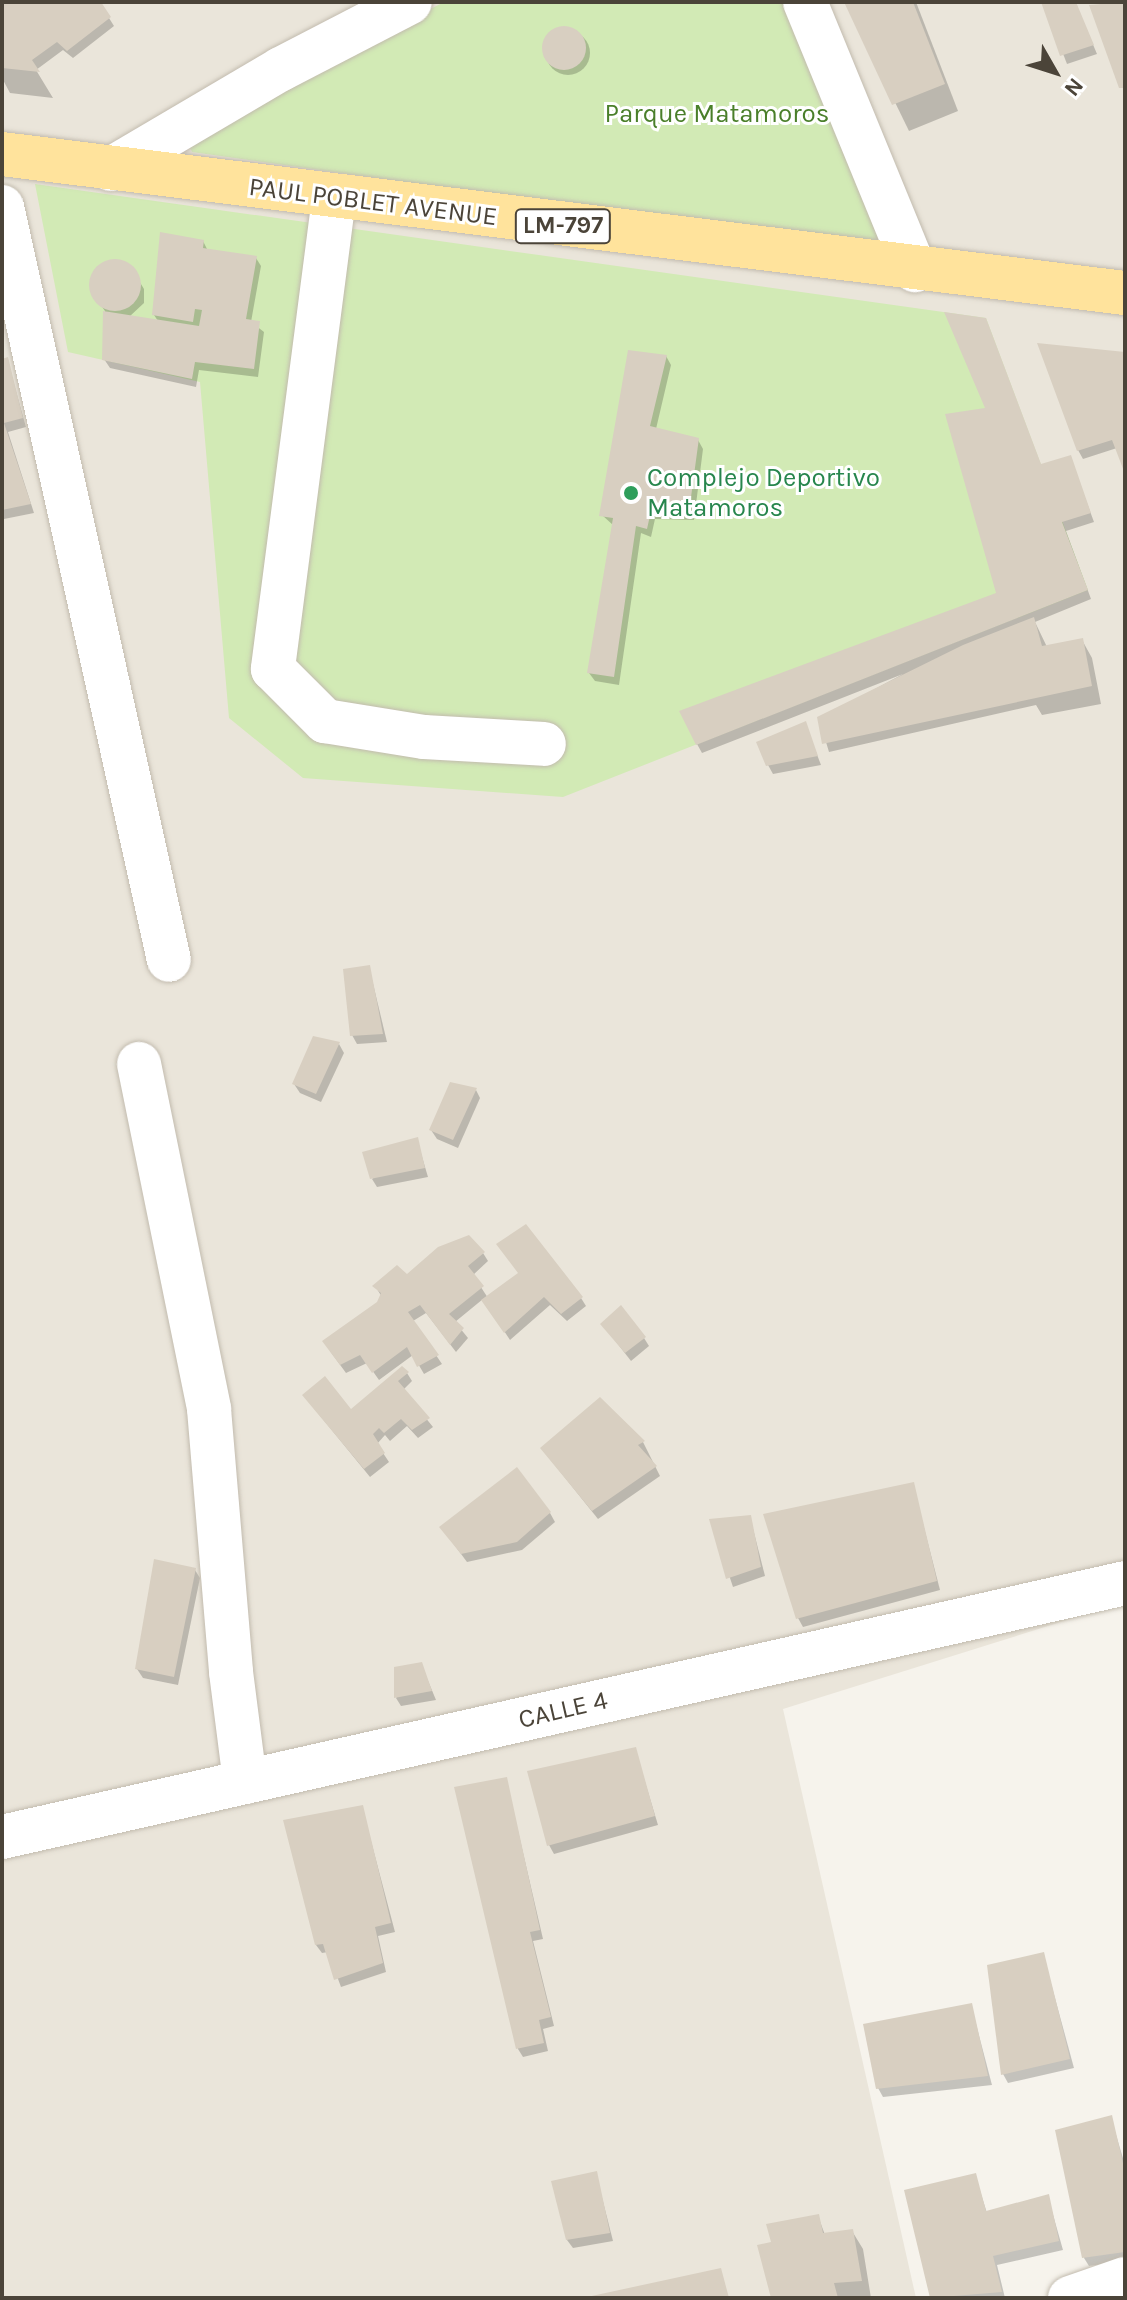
<!DOCTYPE html>
<style>
body{margin:0}
#map{position:relative;width:1127px;height:2300px;overflow:hidden;background:#f6f3ec;font-family:Karla,sans-serif}
div>[style]{position:absolute}
.residential>*{inset:0;background:#eae5da}
.green>*{inset:0;background:#d2eab5}
.shadow>*{inset:0;background:#0003}
.round{border-radius:50%}
.building>*{inset:0;background:#d8cfc1}
.roads{filter:drop-shadow(0 0 2px #c2bbae) drop-shadow(0 0 2px #c2bbae)}
.minor>*{height:44px;margin:-22px;padding:0 22px;transform-origin:22px;border-radius:22px;background:#fff}
.major>*{height:44px;margin:-22px;padding:0 22px;transform-origin:22px;border-radius:22px;background:#ffe39c}
.dots>*{width:22px;height:22px;translate:-50% -50%;box-sizing:border-box;border:4px solid #fff;border-radius:50%}
span{translate:-50% -50%;white-space:nowrap;text-align:center;line-height:1.15;-webkit-text-stroke:6px #fff;paint-order:stroke}
.shield-label span{padding:2px 6px;background:#fff;border:2px solid;border-radius:6px;-webkit-text-stroke-width:0}
.shield-label{font-size:24px;color:#4b4439;font-weight:700}
.park-label{font-size:26px;color:#4a7f2a}
.street-label{font-size:26px;color:#4b4439}
.leisure-label{font-size:26px;color:#27864d}
.left{translate:0 -50%;text-align:left}
.frame{position:absolute;inset:0;border:4px solid #4b4439;pointer-events:none}
.north{position:absolute;left:1015px;top:32px;width:80px;height:80px;-webkit-text-stroke:6px #fff;paint-order:stroke;rotate:129deg;font-size:22px;font-weight:700;line-height:32px;text-align:center;color:#4b4439}
.north::after{content:'';display:block;margin:auto;width:28px;height:36px;background:#4b4439;clip-path:polygon(50% 0,100% 100%,50% 72%,0 100%)}
</style>
<div id="map">
<div class="residential">
<i style="clip-path:polygon(2px 2px,1125px 2px,1125px 1602px,783px 1709px,916px 2298px,2px 2298px)"></i>
</div>
<div class="green">
<i style="clip-path:polygon(444px 2px,794px 2px,889px 250px,192px 152px,185px 137px)"></i>
<i style="clip-path:polygon(35px 184px,986px 318px,1088px 590px,563px 797px,303px 778px,229px 718px,200px 382px,68px 352px)"></i>
</div>
<div class="shadow">
<i style="clip-path:polygon(2px 2px,99px 2px,114px 26px,73px 58px,63px 50px,36px 70px,53px 98px,10px 93px,2px 78px)"></i>
<i style="clip-path:polygon(846px 2px,916px 2px,958px 111px,909px 131px)"></i>
<i style="clip-path:polygon(1043px 2px,1075px 2px,1097px 54px,1067px 64px)"></i>
<i class="round" style="left:546px;top:31px;width:44px;height:44px"></i>
<i style="clip-path:polygon(203px 241px,208px 251px,256px 258px,261px 266px,251px 322px,264px 332px,258px 377px,199px 370px,196px 387px,110px 368px,104px 359px,105px 311px,94px 296px,95px 272px,108px 263px,130px 266px,144px 289px,144px 303px,129px 317px,158px 321px,154px 315px)"></i>
<i style="clip-path:polygon(985px 320px,1041px 466px,1070px 457px,1094px 522px,1066px 531px,1091px 599px,1035px 622px,1047px 647px,1082px 640px,1092px 658px,1101px 704px,1042px 715px,1036px 705px,829px 752px,819px 719px,903px 674px,702px 753px,697px 744px,999px 594px)"></i>
<i style="clip-path:polygon(666px 356px,671px 365px,656px 429px,698px 440px,703px 449px,694px 520px,655px 519px,651px 537px,641px 533px,619px 685px,595px 681px,589px 673px,614px 526px,602px 515px)"></i>
<i style="clip-path:polygon(1125px 356px,1125px 469px,1117px 448px,1083px 459px,1078px 450px)"></i>
<i style="clip-path:polygon(7px 359px,26px 427px,8px 432px,34px 513px,4px 519px,2px 361px)"></i>
<i style="clip-path:polygon(805px 723px,821px 765px,773px 774px,768px 765px)"></i>
<i style="clip-path:polygon(369px 967px,387px 1042px,357px 1044px,352px 1035px)"></i>
<i style="clip-path:polygon(339px 1044px,344px 1053px,321px 1102px,300px 1093px,294px 1084px)"></i>
<i style="clip-path:polygon(476px 1090px,480px 1098px,458px 1148px,437px 1139px,431px 1130px)"></i>
<i style="clip-path:polygon(417px 1140px,428px 1177px,377px 1187px,372px 1179px)"></i>
<i style="clip-path:polygon(483px 1253px,488px 1261px,473px 1275px,488px 1298px,520px 1274px,581px 1298px,586px 1306px,567px 1321px,550px 1305px,510px 1340px,483px 1299px,455px 1322px,468px 1338px,456px 1352px,426px 1313px,413px 1321px,442px 1364px,424px 1374px,413px 1355px,379px 1380px,367px 1363px,346px 1373px,330px 1351px,378px 1304px,382px 1297px,375px 1286px)"></i>
<i style="clip-path:polygon(603px 1325px,644px 1338px,649px 1346px,631px 1361px)"></i>
<i style="clip-path:polygon(407px 1373px,412px 1381px,403px 1390px,433px 1427px,418px 1438px,407px 1426px,390px 1441px,385px 1435px,377px 1444px,389px 1462px,370px 1477px,304px 1396px,351px 1412px)"></i>
<i style="clip-path:polygon(643px 1442px,660px 1476px,598px 1519px,542px 1449px)"></i>
<i style="clip-path:polygon(913px 1485px,940px 1590px,803px 1627px,798px 1618px)"></i>
<i style="clip-path:polygon(550px 1513px,555px 1522px,522px 1550px,467px 1562px,441px 1527px)"></i>
<i style="clip-path:polygon(750px 1517px,765px 1576px,733px 1587px,711px 1521px)"></i>
<i style="clip-path:polygon(195px 1570px,200px 1578px,178px 1685px,143px 1678px,137px 1669px)"></i>
<i style="clip-path:polygon(421px 1664px,436px 1700px,401px 1706px,396px 1698px)"></i>
<i style="clip-path:polygon(635px 1749px,658px 1825px,554px 1854px,549px 1845px)"></i>
<i style="clip-path:polygon(506px 1779px,543px 1939px,533px 1941px,554px 2026px,543px 2029px,548px 2051px,523px 2057px,518px 2049px)"></i>
<i style="clip-path:polygon(362px 1807px,395px 1932px,378px 1936px,386px 1972px,341px 1987px,328px 1952px,322px 1953px,316px 1945px)"></i>
<i style="clip-path:polygon(1043px 1954px,1074px 2068px,1008px 2083px,1003px 2074px)"></i>
<i style="clip-path:polygon(971px 2005px,992px 2085px,883px 2097px,878px 2088px)"></i>
<i style="clip-path:polygon(1111px 2118px,1125px 2165px,1125px 2261px,1089px 2266px,1084px 2258px)"></i>
<i style="clip-path:polygon(596px 2174px,613px 2241px,573px 2248px,567px 2240px)"></i>
<i style="clip-path:polygon(975px 2175px,987px 2213px,1048px 2197px,1063px 2250px,997px 2265px,1005px 2298px,932px 2298px,907px 2191px)"></i>
<i style="clip-path:polygon(818px 2216px,825px 2235px,852px 2231px,863px 2249px,871px 2298px,773px 2298px,774px 2244px)"></i>
</div>
<div class="building">
<i style="clip-path:polygon(2px 2px,101px 2px,111px 17px,67px 51px,57px 42px,32px 60px,40px 72px,2px 68px)"></i>
<i style="clip-path:polygon(844px 2px,913px 2px,945px 84px,892px 105px)"></i>
<i style="clip-path:polygon(1041px 2px,1076px 2px,1094px 45px,1060px 56px)"></i>
<i style="clip-path:polygon(1125px 2px,1125px 88px,1119px 88px,1089px 5px)"></i>
<i class="round" style="left:542px;top:26px;width:44px;height:44px"></i>
<i style="clip-path:polygon(160px 232px,204px 240px,203px 248px,257px 256px,246px 319px,260px 321px,254px 369px,195px 362px,192px 379px,102px 360px,103px 311px,199px 326px,202px 310px,195px 309px,193px 322px,152px 315px)"></i>
<i class="round" style="left:89px;top:259px;width:52px;height:52px"></i>
<i style="clip-path:polygon(944px 312px,986px 318px,1041px 464px,1071px 455px,1091px 513px,1062px 522px,1088px 590px,696px 745px,679px 711px,996px 593px,945px 414px,985px 408px)"></i>
<i style="clip-path:polygon(1037px 343px,1125px 352px,1125px 474px,1112px 440px,1077px 451px)"></i>
<i style="clip-path:polygon(628px 350px,667px 355px,650px 426px,699px 438px,689px 512px,651px 511px,647px 529px,636px 526px,614px 677px,587px 673px,613px 518px,599px 516px)"></i>
<i style="clip-path:polygon(8px 357px,23px 418px,4px 423px,31px 504px,2px 510px,2px 359px)"></i>
<i style="clip-path:polygon(1034px 617px,1042px 646px,1083px 638px,1092px 686px,822px 744px,817px 717px,963px 645px)"></i>
<i style="clip-path:polygon(806px 721px,818px 756px,766px 766px,756px 742px)"></i>
<i style="clip-path:polygon(370px 965px,383px 1034px,350px 1036px,343px 969px)"></i>
<i style="clip-path:polygon(313px 1036px,340px 1042px,316px 1094px,292px 1084px)"></i>
<i style="clip-path:polygon(450px 1082px,477px 1088px,453px 1140px,429px 1130px)"></i>
<i style="clip-path:polygon(418px 1137px,425px 1168px,370px 1179px,362px 1152px)"></i>
<i style="clip-path:polygon(526px 1224px,583px 1297px,561px 1314px,544px 1297px,504px 1333px,481px 1300px,518px 1273px,496px 1244px)"></i>
<i style="clip-path:polygon(469px 1235px,485px 1252px,468px 1266px,484px 1286px,449px 1314px,464px 1328px,450px 1345px,420px 1305px,408px 1312px,439px 1355px,417px 1367px,407px 1347px,372px 1373px,360px 1355px,340px 1365px,322px 1341px,377px 1302px,381px 1293px,372px 1286px,397px 1265px,407px 1274px,438px 1247px)"></i>
<i style="clip-path:polygon(621px 1305px,646px 1337px,625px 1353px,600px 1324px)"></i>
<i style="clip-path:polygon(402px 1366px,409px 1372px,398px 1381px,430px 1418px,412px 1430px,401px 1419px,384px 1433px,379px 1428px,373px 1434px,385px 1453px,364px 1469px,302px 1395px,325px 1376px,351px 1409px)"></i>
<i style="clip-path:polygon(600px 1397px,645px 1441px,638px 1445px,657px 1466px,592px 1511px,540px 1448px)"></i>
<i style="clip-path:polygon(517px 1467px,551px 1512px,517px 1542px,461px 1554px,439px 1527px)"></i>
<i style="clip-path:polygon(914px 1482px,937px 1581px,796px 1619px,763px 1514px)"></i>
<i style="clip-path:polygon(751px 1515px,761px 1567px,726px 1579px,709px 1519px)"></i>
<i style="clip-path:polygon(154px 1559px,196px 1568px,174px 1677px,135px 1669px)"></i>
<i style="clip-path:polygon(422px 1662px,432px 1691px,394px 1698px,394px 1667px)"></i>
<i style="clip-path:polygon(636px 1747px,655px 1816px,547px 1846px,527px 1771px)"></i>
<i style="clip-path:polygon(507px 1777px,540px 1930px,530px 1932px,551px 2017px,539px 2020px,544px 2043px,516px 2049px,454px 1787px)"></i>
<i style="clip-path:polygon(363px 1805px,391px 1923px,375px 1927px,383px 1963px,334px 1980px,323px 1944px,315px 1945px,283px 1820px)"></i>
<i style="clip-path:polygon(1044px 1952px,1070px 2059px,1001px 2075px,987px 1965px)"></i>
<i style="clip-path:polygon(972px 2003px,988px 2076px,876px 2089px,863px 2024px)"></i>
<i style="clip-path:polygon(1112px 2115px,1125px 2172px,1125px 2252px,1082px 2258px,1055px 2130px)"></i>
<i style="clip-path:polygon(597px 2171px,610px 2233px,566px 2240px,551px 2181px)"></i>
<i style="clip-path:polygon(976px 2173px,986px 2211px,1049px 2194px,1059px 2241px,993px 2256px,1002px 2292px,930px 2298px,904px 2190px)"></i>
<i style="clip-path:polygon(819px 2214px,823px 2233px,853px 2229px,862px 2281px,834px 2283px,838px 2298px,771px 2298px,757px 2245px,771px 2242px,766px 2224px)"></i>
<i style="clip-path:polygon(721px 2268px,729px 2298px,587px 2298px,587px 2297px)"></i>
</div>
<div class="roads">
<div class="minor">
<i style="left:805px;top:2px;width:290px;rotate:67.7deg"></i>
<i style="left:111px;top:169px;width:197px;rotate:-30.5deg"></i>
<i style="left:281px;top:69px;width:145px;rotate:-27.4deg"></i>
<i style="left:334px;top:198px;width:475px;rotate:97.4deg"></i>
<i style="left:273px;top:669px;width:74px;rotate:45deg"></i>
<i style="left:325px;top:721px;width:100px;rotate:9.2deg"></i>
<i style="left:424px;top:737px;width:120px;rotate:3.3deg"></i>
<i style="left:2px;top:207px;width:771px;rotate:77.5deg"></i>
<i style="left:139px;top:1064px;width:352px;rotate:78.5deg"></i>
<i style="left:209px;top:1409px;width:264px;rotate:85.2deg"></i>
<i style="left:231px;top:1672px;width:111px;rotate:82.7deg"></i>
<i style="left:2px;top:1837px;width:1151px;rotate:-12.74deg"></i>
<i style="left:1070px;top:2298px;width:58px;rotate:-19.1deg"></i>
</div>
<div class="major">
<i style="left:2px;top:154px;width:1132px;rotate:7.06deg"></i>
</div>
</div>
<div class="dots">
<i style="left:631px;top:493px;background:#2e9e5b"></i>
</div>
<div class="shield-label">
<span style="left:563px;top:226px">LM-797</span>
</div>
<div class="park-label">
<span style="left:717px;top:114px">Parque Matamoros</span>
</div>
<div class="street-label">
<span style="left:373px;top:202px;rotate:7deg">PAUL POBLET AVENUE</span>
<span style="left:563px;top:1710px;rotate:-13deg">CALLE 4</span>
</div>
<div class="leisure-label">
<span class="left" style="left:647px;top:493px">Complejo Deportivo<br>Matamoros</span>
</div>
<div class="frame"></div>
<div class="north">N</div>
</div>
